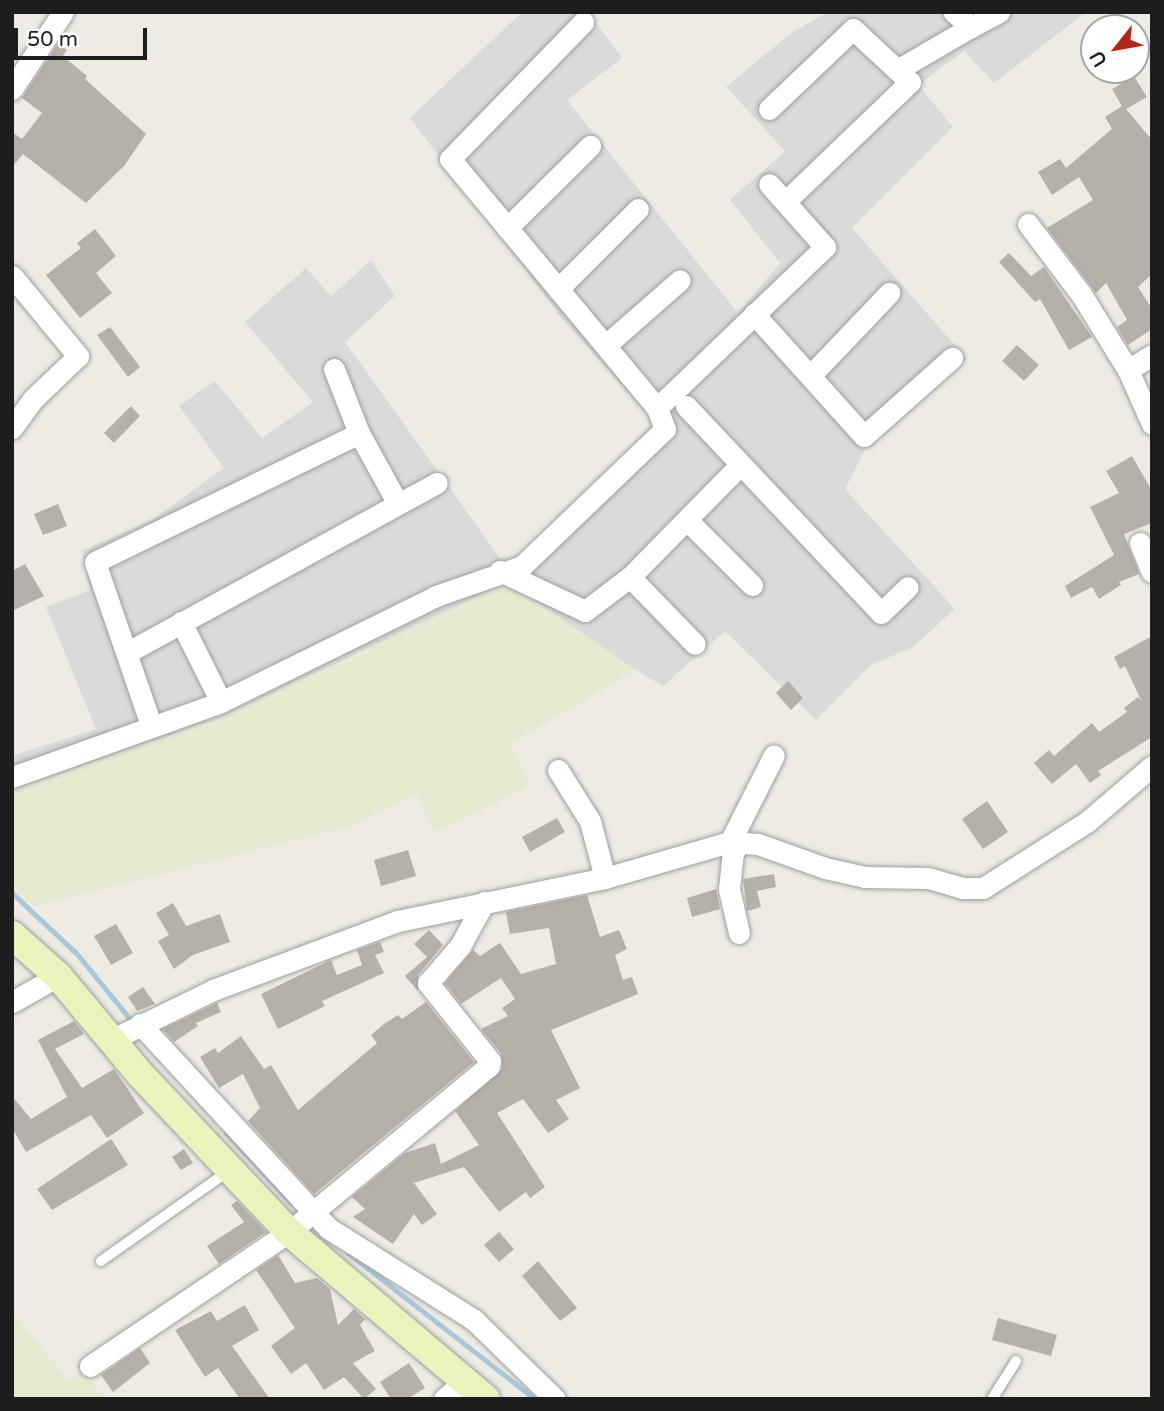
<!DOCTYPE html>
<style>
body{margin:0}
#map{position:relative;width:1164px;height:1411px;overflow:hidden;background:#edebe4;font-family:"Varela Round",sans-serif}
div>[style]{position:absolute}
.residential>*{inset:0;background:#dbdada}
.farmland>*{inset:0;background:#e5ead1}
.stream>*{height:5px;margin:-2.5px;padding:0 2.5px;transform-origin:2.5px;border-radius:2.5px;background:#a9c7d6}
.building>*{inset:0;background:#b6b0aa}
.roads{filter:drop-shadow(0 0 2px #9e9e9e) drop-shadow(0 0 2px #9e9e9e)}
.lane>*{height:10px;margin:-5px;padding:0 5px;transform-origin:5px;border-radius:5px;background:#fff}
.street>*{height:21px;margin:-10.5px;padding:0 10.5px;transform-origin:10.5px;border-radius:10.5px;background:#fff}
.secondary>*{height:28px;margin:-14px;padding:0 14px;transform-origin:14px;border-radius:14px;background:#eaf2bd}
span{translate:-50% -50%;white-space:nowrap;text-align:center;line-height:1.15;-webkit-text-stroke:5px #fff;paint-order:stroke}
.frame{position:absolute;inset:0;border:14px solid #1d1d1d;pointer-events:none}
.north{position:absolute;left:1080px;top:14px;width:70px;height:70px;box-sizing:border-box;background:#fff;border:2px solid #a5a5a5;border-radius:50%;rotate:239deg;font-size:19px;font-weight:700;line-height:28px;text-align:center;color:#1d1d1d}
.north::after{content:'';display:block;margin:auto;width:24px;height:32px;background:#b42616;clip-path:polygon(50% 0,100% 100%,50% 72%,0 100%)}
.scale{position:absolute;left:14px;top:28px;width:133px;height:32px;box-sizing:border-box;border:4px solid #1d1d1d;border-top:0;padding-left:9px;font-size:21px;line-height:24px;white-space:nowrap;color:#1d1d1d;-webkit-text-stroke:5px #fff;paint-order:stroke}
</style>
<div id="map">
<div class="residential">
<i style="clip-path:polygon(522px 12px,588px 12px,622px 58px,567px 100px,738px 313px,780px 263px,730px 200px,785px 151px,726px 87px,791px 33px,828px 12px,1086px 12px,994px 83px,964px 51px,918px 85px,953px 127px,852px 228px,967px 359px,867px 446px,845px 489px,955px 609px,913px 647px,871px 665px,816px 720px,725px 631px,663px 686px,604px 651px,218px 719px,12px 790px,12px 756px,96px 729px,46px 607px,90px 590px,82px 551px,153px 519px,224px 468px,179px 406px,215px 381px,262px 438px,313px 402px,245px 322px,306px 268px,331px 296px,371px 260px,395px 296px,345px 342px,502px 561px,512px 562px,657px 425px,561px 317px,410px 118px)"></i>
</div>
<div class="farmland">
<i style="clip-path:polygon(508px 582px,636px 670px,511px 743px,531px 786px,435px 832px,417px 794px,345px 828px,34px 906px,12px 889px,12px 790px,218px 719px)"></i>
<i style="clip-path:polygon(12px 1312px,69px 1381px,83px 1370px,106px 1399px,12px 1399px)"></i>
</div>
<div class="stream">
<i style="left:12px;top:893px;width:89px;rotate:43.2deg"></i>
<i style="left:77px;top:954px;width:90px;rotate:50.8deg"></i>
<i style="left:226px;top:1133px;width:96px;rotate:47.1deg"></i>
<i style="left:348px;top:1253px;width:237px;rotate:38deg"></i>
</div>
<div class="building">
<i style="clip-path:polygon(58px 44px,67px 50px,63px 56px,87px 76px,85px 79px,146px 134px,124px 166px,86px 203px,23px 154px,12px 167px,12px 132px,22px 139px,42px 113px,22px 98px)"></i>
<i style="clip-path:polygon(1134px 76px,1147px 97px,1126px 109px,1152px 140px,1152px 274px,1138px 287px,1152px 309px,1152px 329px,1128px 345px,1117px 327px,1127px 320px,1106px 283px,1096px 293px,1047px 228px,1093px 200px,1079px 177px,1052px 195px,1038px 172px,1060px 159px,1066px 168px,1112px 129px,1105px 117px,1122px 106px,1112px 89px)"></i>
<i style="clip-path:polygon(95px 229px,116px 256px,96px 273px,112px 293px,80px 318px,46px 275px,81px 248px,77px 243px)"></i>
<i style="clip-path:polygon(1009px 253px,1031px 276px,1044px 267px,1092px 337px,1069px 350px,1040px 299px,1035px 302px,999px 262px)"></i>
<i style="clip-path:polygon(110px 327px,140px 367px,128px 377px,97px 335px)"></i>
<i style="clip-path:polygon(1017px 345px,1039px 365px,1024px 381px,1002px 361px)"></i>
<i style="clip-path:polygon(131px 406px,140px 416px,114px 443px,104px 433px)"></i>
<i style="clip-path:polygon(1132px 456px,1152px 491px,1152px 523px,1124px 534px,1139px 574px,1119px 582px,1121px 585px,1099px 599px,1092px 587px,1071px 598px,1065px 586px,1114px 555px,1090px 507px,1119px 493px,1106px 471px)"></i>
<i style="clip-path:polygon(58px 504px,67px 526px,43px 535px,34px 514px)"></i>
<i style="clip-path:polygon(25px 564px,44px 596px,12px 611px,12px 571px)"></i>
<i style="clip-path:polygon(1152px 636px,1152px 737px,1098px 771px,1101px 775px,1090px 783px,1076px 764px,1052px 784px,1034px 763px,1049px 750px,1054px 756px,1092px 723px,1099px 732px,1127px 712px,1124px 708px,1138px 697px,1142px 702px,1125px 666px,1120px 669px,1114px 657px)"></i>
<i style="clip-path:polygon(788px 681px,803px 698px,791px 710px,776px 693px)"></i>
<i style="clip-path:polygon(987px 801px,1008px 832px,983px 849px,962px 819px)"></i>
<i style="clip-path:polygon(557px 818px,565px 832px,530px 852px,522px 837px)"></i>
<i style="clip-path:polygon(408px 850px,416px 876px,381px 886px,374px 860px)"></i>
<i style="clip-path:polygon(774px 874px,776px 887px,757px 891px,761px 907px,747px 911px,743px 879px)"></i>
<i style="clip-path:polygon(716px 889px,720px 909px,692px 917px,687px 898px)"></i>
<i style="clip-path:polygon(587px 895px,600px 937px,619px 930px,627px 949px,615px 955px,623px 980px,632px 977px,638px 994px,551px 1030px,580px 1088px,556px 1100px,569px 1119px,548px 1133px,523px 1099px,497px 1113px,545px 1187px,530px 1198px,526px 1192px,499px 1212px,464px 1167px,414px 1183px,437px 1214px,422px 1225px,414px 1214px,393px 1244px,353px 1217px,365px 1209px,352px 1197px,405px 1153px,435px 1143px,441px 1164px,479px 1145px,455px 1111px,502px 1069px,501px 1053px,481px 1029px,508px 1016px,502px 1008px,515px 999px,501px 978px,461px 1004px,445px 983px,473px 950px,480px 956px,500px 943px,521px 974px,556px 964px,549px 928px,510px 934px,506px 912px)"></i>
<i style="clip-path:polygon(173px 903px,186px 926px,220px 914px,230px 942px,193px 955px,174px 969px,158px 941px,169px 935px,156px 913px)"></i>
<i style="clip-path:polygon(116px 924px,133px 953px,111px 965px,94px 936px)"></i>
<i style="clip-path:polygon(429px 930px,443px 945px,418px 975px,418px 991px,405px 976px,427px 957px,414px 944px)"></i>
<i style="clip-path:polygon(380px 942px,384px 952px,375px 955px,384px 973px,322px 1001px,325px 1006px,278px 1029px,261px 994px,331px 960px,337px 975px,362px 965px,357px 950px)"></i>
<i style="clip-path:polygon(143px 987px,155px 1004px,137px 1011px,128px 997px)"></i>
<i style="clip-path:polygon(426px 1002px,474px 1062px,314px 1194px,248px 1121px,260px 1108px,243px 1074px,219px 1088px,200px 1057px,215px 1048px,218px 1053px,241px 1036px,264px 1069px,271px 1065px,298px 1110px,377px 1043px,371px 1035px,384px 1024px,398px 1015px,402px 1019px)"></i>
<i style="clip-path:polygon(217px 1003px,221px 1012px,196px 1023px,198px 1026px,174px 1042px,163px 1029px)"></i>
<i style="clip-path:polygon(74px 1021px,84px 1034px,55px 1049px,82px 1088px,114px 1069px,144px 1113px,107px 1138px,91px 1115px,26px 1152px,12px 1128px,12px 1096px,31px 1119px,67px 1097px,38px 1040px)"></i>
<i style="clip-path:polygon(111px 1139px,128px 1165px,52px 1210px,37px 1189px)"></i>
<i style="clip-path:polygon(184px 1149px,193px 1163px,181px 1170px,172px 1157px)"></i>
<i style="clip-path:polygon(237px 1201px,266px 1232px,219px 1264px,207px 1246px,244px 1222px,231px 1205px)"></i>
<i style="clip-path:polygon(499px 1232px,514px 1249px,499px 1262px,484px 1245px)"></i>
<i style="clip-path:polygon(278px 1255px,295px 1283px,317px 1278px,330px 1289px,338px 1325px,354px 1309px,365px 1319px,360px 1325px,375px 1351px,353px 1363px,376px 1389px,364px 1399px,344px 1377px,324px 1390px,306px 1363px,291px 1374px,271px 1346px,295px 1328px,256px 1270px)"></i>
<i style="clip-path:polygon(538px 1261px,577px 1308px,560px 1321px,522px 1276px)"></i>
<i style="clip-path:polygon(245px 1305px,259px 1330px,232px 1346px,270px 1399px,240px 1399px,218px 1368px,205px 1377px,175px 1330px,211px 1311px,217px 1321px)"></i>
<i style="clip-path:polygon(998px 1318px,1057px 1335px,1051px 1356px,992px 1340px)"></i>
<i style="clip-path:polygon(140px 1348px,150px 1363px,113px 1392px,101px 1375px)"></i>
<i style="clip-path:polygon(409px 1363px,425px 1388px,407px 1399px,391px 1399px,380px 1382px)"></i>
</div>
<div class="roads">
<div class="lane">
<i style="left:101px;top:1261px;width:158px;rotate:-35.2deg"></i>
<i style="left:992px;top:1399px;width:45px;rotate:-57.7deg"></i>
</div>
<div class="street">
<i style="left:971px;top:27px;width:32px;rotate:-28deg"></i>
<i style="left:897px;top:70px;width:86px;rotate:-30.2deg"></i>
<i style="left:971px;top:27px;width:23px;rotate:-139deg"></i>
<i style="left:12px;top:89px;width:92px;rotate:-56.5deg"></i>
<i style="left:769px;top:109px;width:116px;rotate:-43.6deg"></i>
<i style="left:853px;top:29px;width:78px;rotate:42.9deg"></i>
<i style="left:910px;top:82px;width:173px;rotate:136.2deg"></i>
<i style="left:1028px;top:224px;width:88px;rotate:52.9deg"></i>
<i style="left:1081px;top:294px;width:89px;rotate:58.3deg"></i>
<i style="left:1128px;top:370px;width:59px;rotate:66deg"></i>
<i style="left:507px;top:228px;width:117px;rotate:-44.7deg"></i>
<i style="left:12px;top:276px;width:104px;rotate:50.5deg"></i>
<i style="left:78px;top:356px;width:62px;rotate:136.3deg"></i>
<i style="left:33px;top:399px;width:36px;rotate:126deg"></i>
<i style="left:558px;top:289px;width:113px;rotate:-45deg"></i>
<i style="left:754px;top:314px;width:164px;rotate:48deg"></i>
<i style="left:864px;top:436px;width:118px;rotate:-41.6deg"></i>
<i style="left:606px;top:345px;width:98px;rotate:-41.3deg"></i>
<i style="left:334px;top:369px;width:69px;rotate:68.7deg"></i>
<i style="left:359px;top:433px;width:81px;rotate:61.2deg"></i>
<i style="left:1128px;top:370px;width:28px;rotate:-32deg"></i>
<i style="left:810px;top:376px;width:115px;rotate:-46.4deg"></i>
<i style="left:686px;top:406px;width:284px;rotate:46.7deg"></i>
<i style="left:881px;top:613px;width:37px;rotate:-44deg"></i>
<i style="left:657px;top:408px;width:233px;rotate:-43.8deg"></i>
<i style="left:825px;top:247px;width:84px;rotate:-131.6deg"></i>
<i style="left:687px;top:520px;width:92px;rotate:45deg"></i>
<i style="left:1140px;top:543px;width:31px;rotate:68deg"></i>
<i style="left:500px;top:571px;width:94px;rotate:25.2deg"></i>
<i style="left:585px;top:611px;width:56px;rotate:-37.1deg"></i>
<i style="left:630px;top:577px;width:157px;rotate:-45.5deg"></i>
<i style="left:630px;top:577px;width:93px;rotate:45.9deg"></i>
<i style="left:181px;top:622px;width:89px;rotate:63.4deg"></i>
<i style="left:128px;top:652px;width:352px;rotate:-28.7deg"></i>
<i style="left:151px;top:725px;width:172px;rotate:-109deg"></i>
<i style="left:95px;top:562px;width:294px;rotate:-26deg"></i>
<i style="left:558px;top:770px;width:60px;rotate:57.9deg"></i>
<i style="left:590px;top:821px;width:59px;rotate:75.3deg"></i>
<i style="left:12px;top:777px;width:222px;rotate:-19.7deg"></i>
<i style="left:221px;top:702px;width:240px;rotate:-26.2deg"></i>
<i style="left:436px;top:596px;width:91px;rotate:-19.2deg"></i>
<i style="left:522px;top:566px;width:198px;rotate:-43.8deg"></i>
<i style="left:665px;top:429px;width:22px;rotate:-111deg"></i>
<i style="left:657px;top:408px;width:324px;rotate:-129.7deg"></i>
<i style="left:450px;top:159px;width:191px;rotate:-45.8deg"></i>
<i style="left:730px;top:842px;width:97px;rotate:-63.2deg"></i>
<i style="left:739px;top:933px;width:45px;rotate:-102.8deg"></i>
<i style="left:729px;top:889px;width:36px;rotate:-84deg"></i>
<i style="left:733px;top:853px;width:14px;rotate:-60deg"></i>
<i style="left:12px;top:1002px;width:53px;rotate:-29.5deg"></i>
<i style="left:140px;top:1024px;width:277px;rotate:47.3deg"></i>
<i style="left:328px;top:1228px;width:173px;rotate:32.2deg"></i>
<i style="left:474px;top:1320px;width:113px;rotate:44.3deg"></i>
<i style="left:111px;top:1040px;width:114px;rotate:-26.1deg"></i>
<i style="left:213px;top:990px;width:197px;rotate:-20.5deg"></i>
<i style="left:398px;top:921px;width:211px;rotate:-11.7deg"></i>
<i style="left:605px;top:878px;width:130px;rotate:-16.1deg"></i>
<i style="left:730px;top:842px;width:28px;rotate:4deg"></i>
<i style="left:758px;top:844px;width:71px;rotate:19.7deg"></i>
<i style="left:825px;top:868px;width:41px;rotate:12.7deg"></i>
<i style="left:865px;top:877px;width:63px;rotate:0.9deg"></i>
<i style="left:928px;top:878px;width:35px;rotate:16deg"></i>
<i style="left:962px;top:888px;width:21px"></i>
<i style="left:983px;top:888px;width:125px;rotate:-32.5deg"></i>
<i style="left:1088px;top:821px;width:84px;rotate:-40.7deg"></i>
<i style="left:90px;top:1366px;width:240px;rotate:-34deg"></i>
<i style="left:289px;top:1232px;width:260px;rotate:-39.7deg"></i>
<i style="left:489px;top:1066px;width:5px;rotate:-79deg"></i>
<i style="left:490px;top:1061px;width:100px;rotate:-128.5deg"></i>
<i style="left:428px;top:983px;width:49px;rotate:-49.1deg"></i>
<i style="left:460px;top:946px;width:50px;rotate:-61.4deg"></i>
<i style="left:444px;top:1399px;width:28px;rotate:-41deg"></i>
</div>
<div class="secondary">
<i style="left:12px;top:935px;width:62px;rotate:41.7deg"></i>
<i style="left:58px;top:976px;width:128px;rotate:50.1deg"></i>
<i style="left:140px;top:1074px;width:217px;rotate:46.7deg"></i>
<i style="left:289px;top:1232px;width:258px;rotate:40.3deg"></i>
</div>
</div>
<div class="frame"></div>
<div class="north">U</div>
<div class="scale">50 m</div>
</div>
